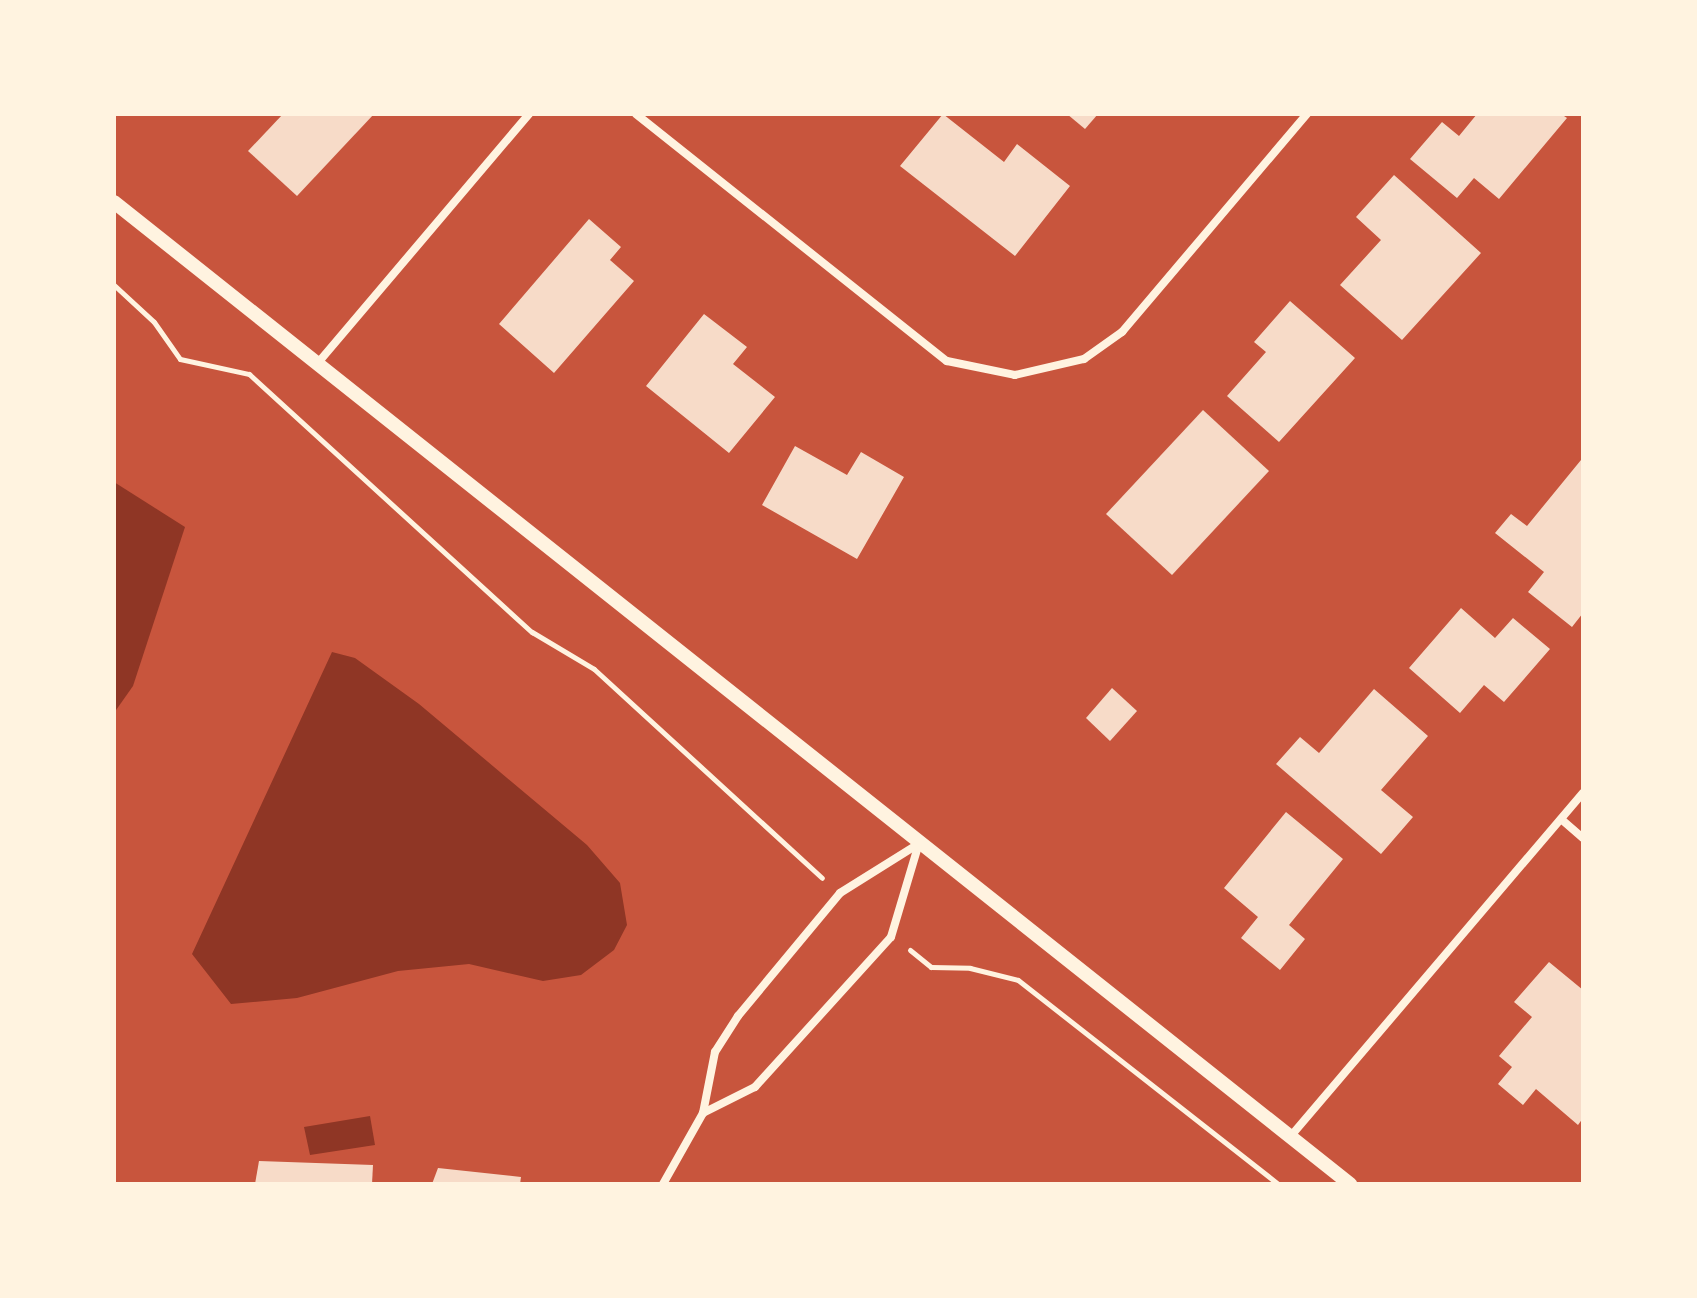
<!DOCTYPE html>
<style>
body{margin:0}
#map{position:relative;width:1697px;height:1298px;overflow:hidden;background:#c8553d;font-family:"Varela Round",sans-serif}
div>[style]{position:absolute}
.water>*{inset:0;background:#8f3625}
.building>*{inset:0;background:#f7dbc8}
.path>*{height:5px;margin:-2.5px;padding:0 2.5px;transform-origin:2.5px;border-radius:2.5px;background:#fff3e0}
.minor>*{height:8px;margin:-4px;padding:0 4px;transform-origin:4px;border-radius:4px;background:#fff3e0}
.tertiary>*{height:14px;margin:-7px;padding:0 7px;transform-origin:7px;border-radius:7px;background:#fff3e0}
span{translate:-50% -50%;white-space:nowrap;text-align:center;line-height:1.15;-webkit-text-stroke:6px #fff3e0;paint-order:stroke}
.frame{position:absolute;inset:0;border:116px solid #fff3e0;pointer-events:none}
</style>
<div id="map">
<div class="water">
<i style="clip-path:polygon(114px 482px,185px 527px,133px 686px,114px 713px)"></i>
<i style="clip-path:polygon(332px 652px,355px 658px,419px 704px,587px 845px,620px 883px,627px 925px,614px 950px,581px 975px,543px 981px,469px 964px,398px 971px,297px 998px,231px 1004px,192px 954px)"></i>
<i style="clip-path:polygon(370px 1116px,375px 1145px,310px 1155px,304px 1127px)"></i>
</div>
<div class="building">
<i style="clip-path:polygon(283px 114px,374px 114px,297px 196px,248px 151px)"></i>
<i style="clip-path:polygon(943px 114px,1004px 162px,1017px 144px,1070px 186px,1015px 256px,900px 166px)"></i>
<i style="clip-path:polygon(1067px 114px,1098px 114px,1085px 129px)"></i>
<i style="clip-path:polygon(1477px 114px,1561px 114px,1567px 118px,1499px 199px,1474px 178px,1457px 198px,1410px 159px,1442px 122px,1459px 136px)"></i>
<i style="clip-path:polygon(1394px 175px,1481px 253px,1402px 340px,1340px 285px,1381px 240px,1356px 217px)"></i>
<i style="clip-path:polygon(589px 219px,621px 247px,610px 260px,634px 281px,554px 373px,499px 324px)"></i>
<i style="clip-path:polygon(1290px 301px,1355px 358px,1279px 442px,1227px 396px,1266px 352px,1254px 342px)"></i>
<i style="clip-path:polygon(704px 314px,747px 347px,733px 364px,775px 397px,729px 453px,646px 386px)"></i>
<i style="clip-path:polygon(1203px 410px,1269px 471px,1172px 575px,1106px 514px)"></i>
<i style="clip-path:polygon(795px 446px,847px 475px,861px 452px,904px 477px,857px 559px,762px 505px)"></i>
<i style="clip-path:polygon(1581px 460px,1583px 613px,1572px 627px,1528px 592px,1544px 572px,1495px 533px,1511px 514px,1527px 526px)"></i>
<i style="clip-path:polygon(1461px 608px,1495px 638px,1513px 618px,1550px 649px,1504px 702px,1484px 685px,1460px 713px,1409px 668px)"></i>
<i style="clip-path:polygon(1112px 688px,1137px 711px,1110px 741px,1086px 718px)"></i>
<i style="clip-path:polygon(1374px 689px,1428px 736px,1381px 790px,1413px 817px,1381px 854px,1276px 764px,1300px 737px,1319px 753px)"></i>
<i style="clip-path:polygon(1286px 812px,1343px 859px,1289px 925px,1305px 939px,1280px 970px,1241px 938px,1258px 917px,1224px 888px)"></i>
<i style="clip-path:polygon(1549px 962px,1583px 990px,1583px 1118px,1578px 1125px,1536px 1089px,1523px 1105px,1498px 1084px,1512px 1067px,1499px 1056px,1532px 1017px,1514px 1002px)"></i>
<i style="clip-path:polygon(259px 1161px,373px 1165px,372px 1184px,255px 1184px)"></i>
<i style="clip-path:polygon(438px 1168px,521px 1177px,520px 1184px,432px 1184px)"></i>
</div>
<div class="path">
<i style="left:114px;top:285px;width:54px;rotate:42.8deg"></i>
<i style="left:154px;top:322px;width:45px;rotate:54.9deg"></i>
<i style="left:180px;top:359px;width:71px;rotate:12.3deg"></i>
<i style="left:249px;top:374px;width:383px;rotate:42.4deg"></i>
<i style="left:532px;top:632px;width:72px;rotate:30.8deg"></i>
<i style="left:594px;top:669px;width:309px;rotate:42.5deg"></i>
<i style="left:910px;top:950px;width:27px;rotate:39deg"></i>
<i style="left:931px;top:967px;width:39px;rotate:1deg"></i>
<i style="left:970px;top:968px;width:49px;rotate:14deg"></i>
<i style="left:1018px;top:980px;width:330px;rotate:38.1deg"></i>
</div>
<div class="minor">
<i style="left:636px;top:114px;width:397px;rotate:38.5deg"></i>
<i style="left:947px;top:361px;width:69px;rotate:11.6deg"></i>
<i style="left:1015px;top:375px;width:71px;rotate:-13.1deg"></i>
<i style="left:1084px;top:359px;width:47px;rotate:-35.4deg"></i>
<i style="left:1122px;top:332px;width:286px;rotate:-49.7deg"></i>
<i style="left:317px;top:364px;width:328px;rotate:-49.7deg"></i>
<i style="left:1561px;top:819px;width:29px;rotate:41deg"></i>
<i style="left:703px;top:1113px;width:58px;rotate:-26.6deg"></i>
<i style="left:755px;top:1087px;width:202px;rotate:-47.8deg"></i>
<i style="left:891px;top:937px;width:98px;rotate:-73.4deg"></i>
<i style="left:1290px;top:1137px;width:452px;rotate:-49.6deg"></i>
<i style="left:663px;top:1184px;width:81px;rotate:-60.6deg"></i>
<i style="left:703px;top:1113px;width:62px;rotate:-78.9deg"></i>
<i style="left:715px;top:1052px;width:43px;rotate:-57.4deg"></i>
<i style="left:738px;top:1016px;width:160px;rotate:-50.3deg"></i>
<i style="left:840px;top:893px;width:94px;rotate:-32deg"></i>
</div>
<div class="tertiary">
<i style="left:114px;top:202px;width:1579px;rotate:38.47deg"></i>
</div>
<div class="frame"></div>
</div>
